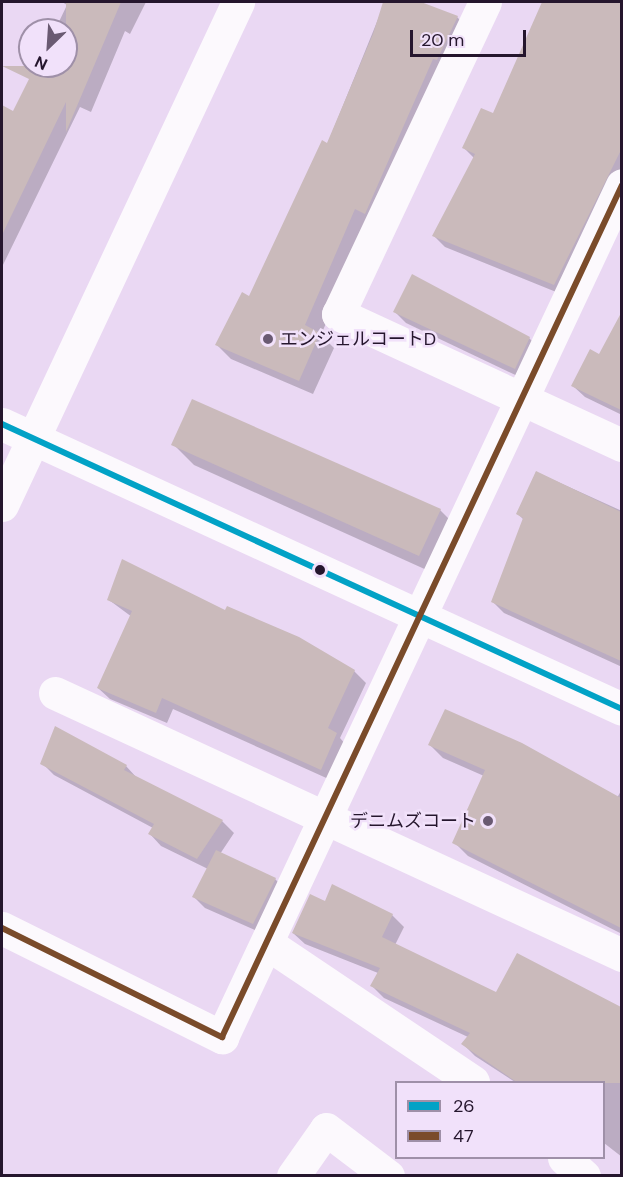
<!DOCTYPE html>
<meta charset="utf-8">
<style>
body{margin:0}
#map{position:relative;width:623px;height:1177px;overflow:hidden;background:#ead8f3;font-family:"DM Sans","Noto Sans JP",sans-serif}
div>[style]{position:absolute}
.shadow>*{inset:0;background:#0003}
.building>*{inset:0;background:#cababb}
.minor>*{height:33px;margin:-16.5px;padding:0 16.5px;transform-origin:16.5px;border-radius:16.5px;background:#fcf9fd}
.bus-1>*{height:6px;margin:-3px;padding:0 3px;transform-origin:3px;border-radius:3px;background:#02a2c6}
.bus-2>*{height:6px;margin:-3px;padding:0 3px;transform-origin:3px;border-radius:3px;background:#7a4b2a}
.dots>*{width:16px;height:16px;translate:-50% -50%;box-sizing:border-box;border:3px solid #f1e1fa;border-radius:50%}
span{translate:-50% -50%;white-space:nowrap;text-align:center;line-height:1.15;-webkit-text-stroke:5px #f1e1fa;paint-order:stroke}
.poi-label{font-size:18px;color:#25162d}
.left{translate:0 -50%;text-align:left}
.right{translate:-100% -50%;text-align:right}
.frame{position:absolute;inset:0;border:3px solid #25162d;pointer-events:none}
.legend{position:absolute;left:395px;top:1081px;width:210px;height:78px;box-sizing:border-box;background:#f1e1fa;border:2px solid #9f90a8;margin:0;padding:8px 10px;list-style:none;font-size:18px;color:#25162d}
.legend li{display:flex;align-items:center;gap:12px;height:30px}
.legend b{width:30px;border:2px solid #9f90a8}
.north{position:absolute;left:18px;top:18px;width:60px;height:60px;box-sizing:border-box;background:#f1e1fa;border:2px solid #9f90a8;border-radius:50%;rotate:205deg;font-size:16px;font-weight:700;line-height:24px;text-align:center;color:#25162d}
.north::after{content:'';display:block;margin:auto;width:21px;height:27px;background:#6a5a72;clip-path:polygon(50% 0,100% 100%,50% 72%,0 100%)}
.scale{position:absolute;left:410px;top:30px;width:116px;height:27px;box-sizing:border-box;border:3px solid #25162d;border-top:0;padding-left:8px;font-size:18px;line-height:21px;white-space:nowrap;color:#25162d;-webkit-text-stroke:4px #f1e1fa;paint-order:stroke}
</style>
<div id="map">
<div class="shadow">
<i style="clip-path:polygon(62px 2px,146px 2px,130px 34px,125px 31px,91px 112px,80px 107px,2px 267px,2px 107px,13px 113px,37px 66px,66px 66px,66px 30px,55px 30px,67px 5px)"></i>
<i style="clip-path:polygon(385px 2px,417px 2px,457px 17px,471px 31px,369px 222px,321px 335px,334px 348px,313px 394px,231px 359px,217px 345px,250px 298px,327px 145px)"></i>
<i style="clip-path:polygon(557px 2px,622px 2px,622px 37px,564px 8px)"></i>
<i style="clip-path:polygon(525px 44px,622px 83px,622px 183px,566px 296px,445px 247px,434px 236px,474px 158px,464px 148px,494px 115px)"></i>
<i style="clip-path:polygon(395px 312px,529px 338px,541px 350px,526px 380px,406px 323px)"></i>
<i style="clip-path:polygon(622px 316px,622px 415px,585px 397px,573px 386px,599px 356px)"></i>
<i style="clip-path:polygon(173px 444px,440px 510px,461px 531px,440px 576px,194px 465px)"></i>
<i style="clip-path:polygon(536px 472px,622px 511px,622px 667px,504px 613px,492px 601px,524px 520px,518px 514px)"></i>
<i style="clip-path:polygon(109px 600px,225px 612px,354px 671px,366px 683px,340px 738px,347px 746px,333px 781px,173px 709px,167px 723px,110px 699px,98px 688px,132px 617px)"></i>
<i style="clip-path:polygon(430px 745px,617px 798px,622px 789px,622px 934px,468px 856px,454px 842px,484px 776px,443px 758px)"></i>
<i style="clip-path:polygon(42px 763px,126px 766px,137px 778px,222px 821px,234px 833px,220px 854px,275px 879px,287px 891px,264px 934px,205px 908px,194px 897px,208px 869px,161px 846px,150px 834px,153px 828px,54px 775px)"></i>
<i style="clip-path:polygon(325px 903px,392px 915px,404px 927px,395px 945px,497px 994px,517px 955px,622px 1010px,622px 1157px,604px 1143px,604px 1082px,515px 1082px,475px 1056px,463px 1044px,468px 1037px,384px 998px,372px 986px,378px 973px,305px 944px,293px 933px)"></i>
</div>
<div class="building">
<i style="clip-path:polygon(66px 2px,121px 2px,66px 132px,66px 102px,2px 235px,2px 105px,13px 111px,29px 79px,2px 66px,66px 66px)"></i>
<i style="clip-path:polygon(383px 2px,421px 2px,458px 16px,437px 60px,433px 59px,365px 214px,355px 209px,305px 325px,320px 333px,299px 381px,215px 345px,242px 292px,249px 296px,322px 140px,327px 143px,373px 34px)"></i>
<i style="clip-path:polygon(542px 2px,621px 2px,621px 150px,554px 285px,432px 236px,475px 154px,462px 148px,481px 108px,493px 113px)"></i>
<i style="clip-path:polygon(412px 274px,530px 337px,515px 369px,393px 312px)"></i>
<i style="clip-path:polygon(621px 313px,621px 410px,571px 386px,590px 349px,599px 354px)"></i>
<i style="clip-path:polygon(192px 399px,441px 509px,419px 556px,171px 445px)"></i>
<i style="clip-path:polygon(536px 471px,621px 512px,621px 661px,491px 602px,523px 518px,516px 514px)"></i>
<i style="clip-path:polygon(122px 559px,225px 610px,227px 606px,299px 637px,355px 670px,328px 728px,337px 733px,321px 770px,162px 698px,156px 713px,97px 688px,132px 611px,107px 600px)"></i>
<i style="clip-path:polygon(445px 709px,522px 743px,621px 798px,621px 928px,452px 843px,485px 770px,428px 745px)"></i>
<i style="clip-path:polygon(55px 726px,127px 765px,124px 770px,223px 820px,197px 859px,148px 834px,154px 824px,40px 764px)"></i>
<i style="clip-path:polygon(216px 850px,276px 878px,253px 924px,192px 897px)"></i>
<i style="clip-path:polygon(332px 884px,393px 914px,382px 937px,496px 992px,517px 953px,621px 1007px,621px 1083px,518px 1083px,461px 1044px,470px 1033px,370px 986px,380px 968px,292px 933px,310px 894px,325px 901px)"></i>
</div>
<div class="minor">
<i style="left:485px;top:2px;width:345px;rotate:115.2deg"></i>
<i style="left:338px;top:314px;width:313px;rotate:24.8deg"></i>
<i style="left:2px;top:424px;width:682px;rotate:24.69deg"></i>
<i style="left:2px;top:505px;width:556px;rotate:-64.86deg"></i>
<i style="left:55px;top:693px;width:625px;rotate:24.8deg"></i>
<i style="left:2px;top:928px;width:246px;rotate:26.4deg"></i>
<i style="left:222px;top:1037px;width:941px;rotate:-64.85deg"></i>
<i style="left:268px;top:944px;width:247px;rotate:33.9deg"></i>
<i style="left:564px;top:1158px;width:27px;rotate:42deg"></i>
<i style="left:293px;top:1176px;width:57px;rotate:-54.9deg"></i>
<i style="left:326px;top:1129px;width:78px;rotate:37.2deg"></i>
</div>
<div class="bus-1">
<i style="left:2px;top:424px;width:682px;rotate:24.69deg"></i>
</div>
<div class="bus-2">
<i style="left:2px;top:928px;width:246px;rotate:26.4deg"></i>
<i style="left:222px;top:1037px;width:941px;rotate:-64.85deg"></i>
</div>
<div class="dots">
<i style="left:268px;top:339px;background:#6a5a72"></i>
<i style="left:320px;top:570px;background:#25162d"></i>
<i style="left:488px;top:821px;background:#6a5a72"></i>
</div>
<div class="poi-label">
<span class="left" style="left:280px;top:339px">エンジェルコートD</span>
<span class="right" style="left:476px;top:821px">デニムズコート</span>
</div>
<div class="frame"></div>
<ul class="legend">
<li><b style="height:8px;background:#02a2c6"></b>26</li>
<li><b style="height:8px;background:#7a4b2a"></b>47</li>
</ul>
<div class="north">N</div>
<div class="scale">20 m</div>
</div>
